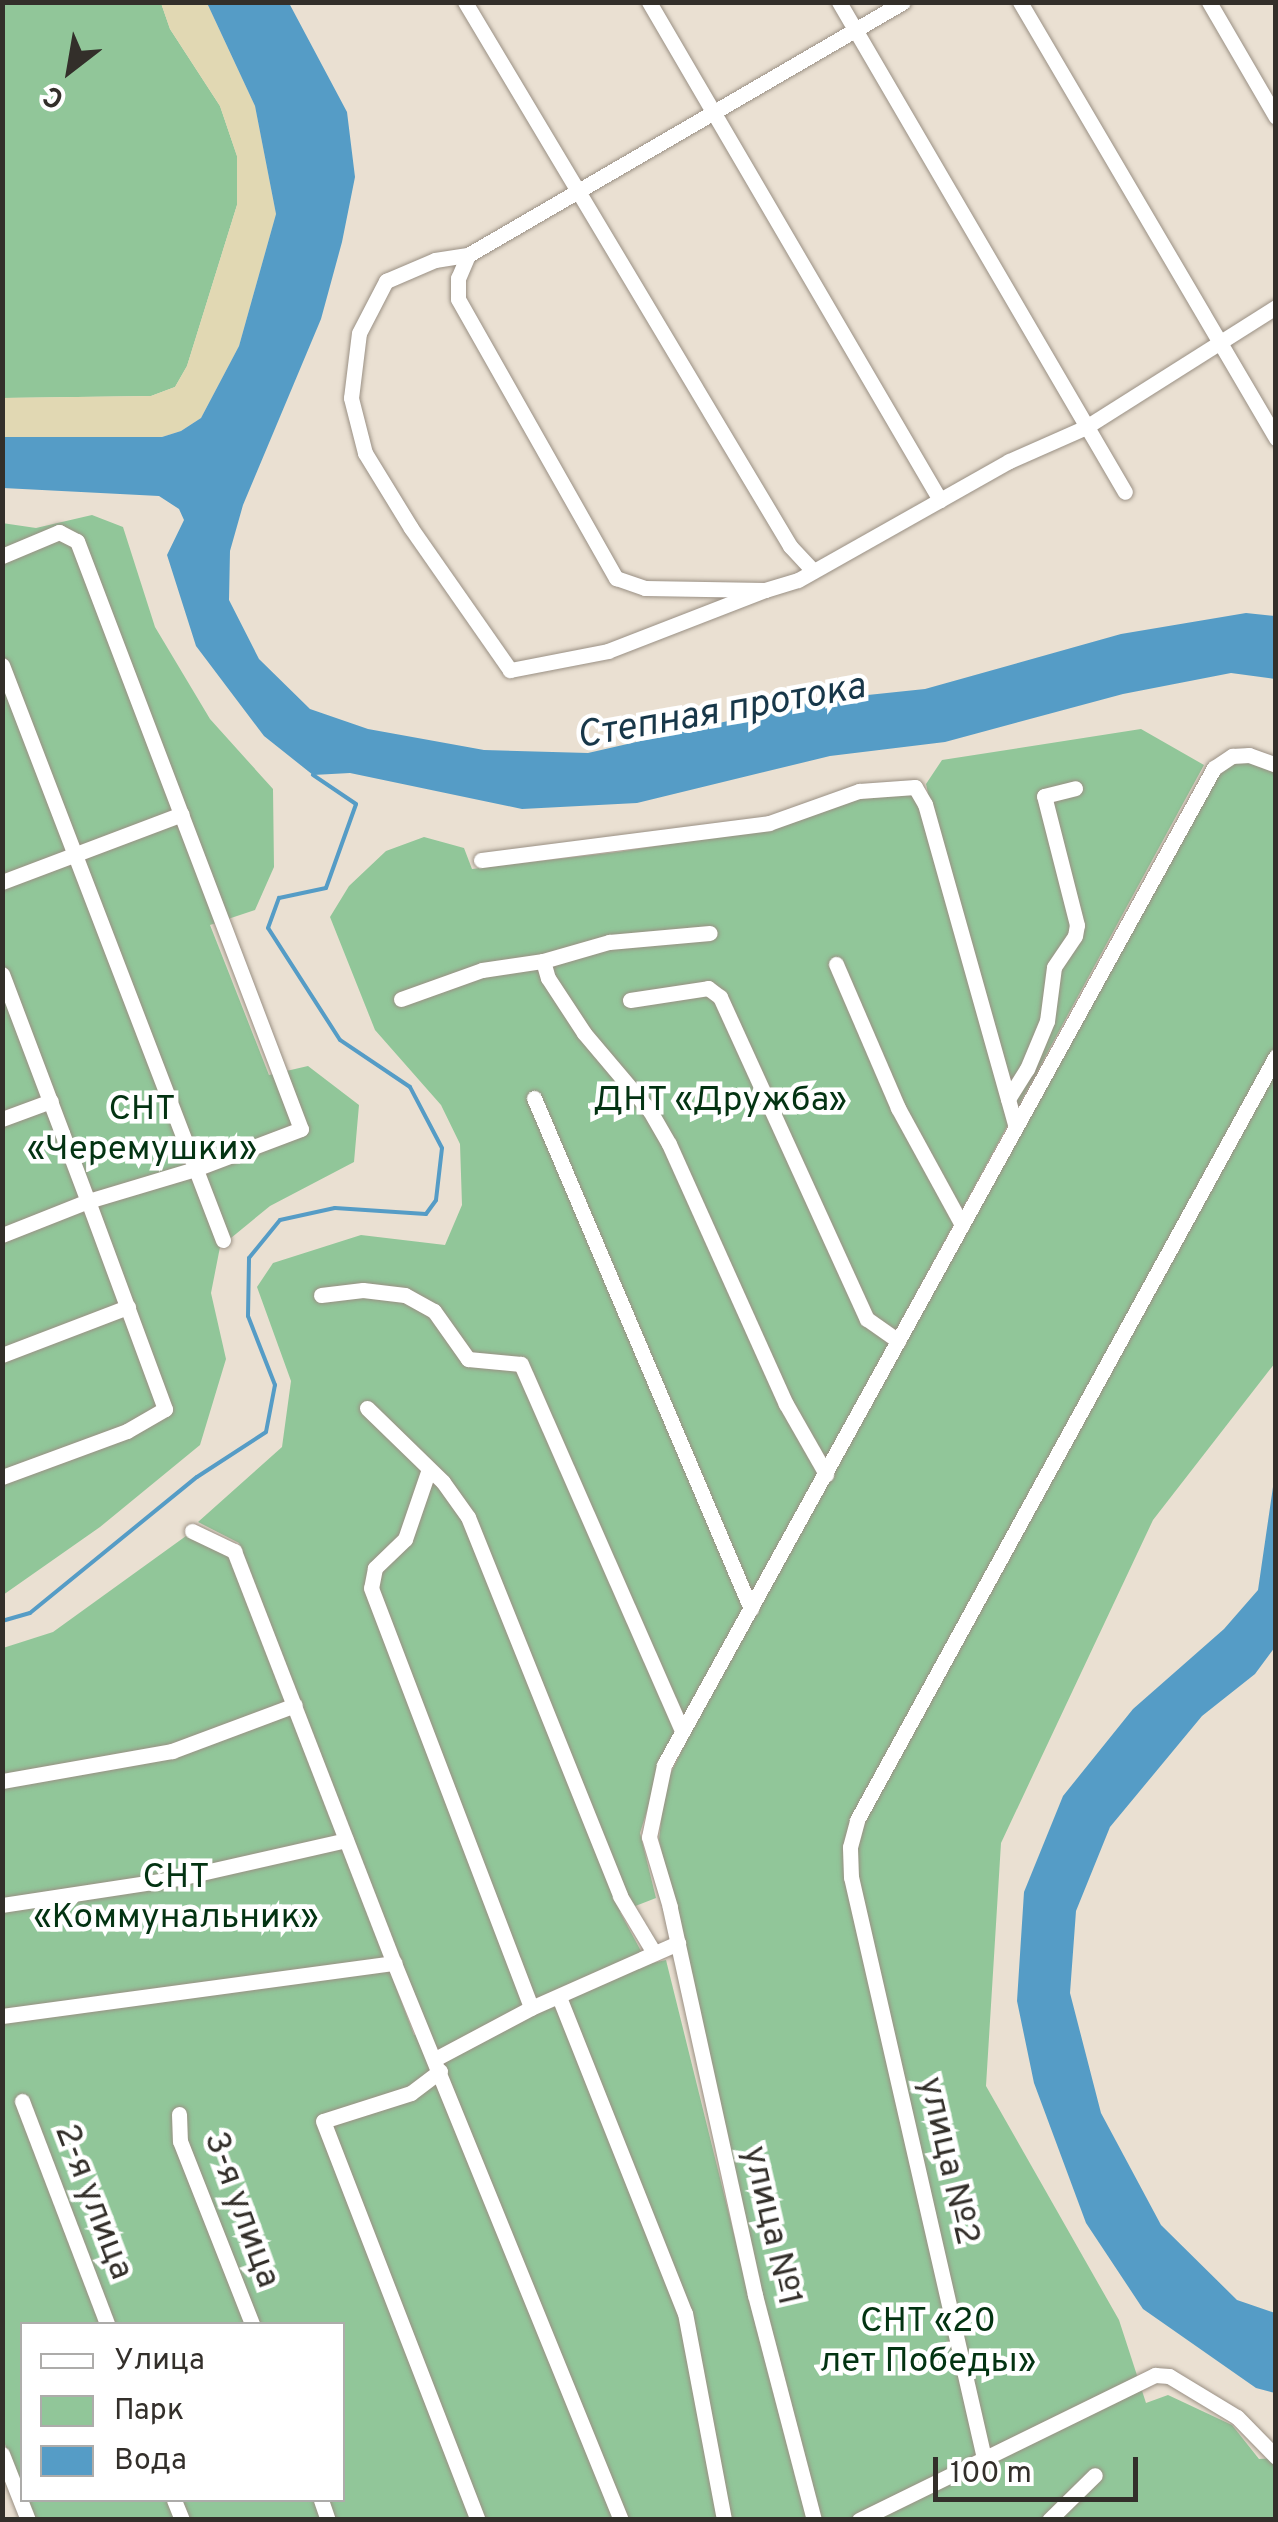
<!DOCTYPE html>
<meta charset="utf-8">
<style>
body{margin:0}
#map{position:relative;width:1278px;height:2522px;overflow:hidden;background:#eae0d2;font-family:Overpass,sans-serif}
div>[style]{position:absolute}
.green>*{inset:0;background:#91c699}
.sand>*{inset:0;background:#e1d8b3}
.water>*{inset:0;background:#559cc6}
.stream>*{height:4px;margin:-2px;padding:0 2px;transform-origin:2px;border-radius:2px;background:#559cc6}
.roads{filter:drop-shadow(0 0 2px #9a9084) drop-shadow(0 0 2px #9a9084)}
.minor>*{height:15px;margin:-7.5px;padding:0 7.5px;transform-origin:7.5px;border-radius:7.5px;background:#fff}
span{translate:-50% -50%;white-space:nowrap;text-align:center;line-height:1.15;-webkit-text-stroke:9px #fff;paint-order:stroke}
.park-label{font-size:35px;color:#033312}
.street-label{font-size:35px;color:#332f2a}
.water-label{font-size:38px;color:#173749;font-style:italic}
.frame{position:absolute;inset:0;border:5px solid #332f2a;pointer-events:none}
.legend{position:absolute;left:20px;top:2322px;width:325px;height:180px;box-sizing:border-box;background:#fff;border:2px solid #adacaa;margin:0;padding:12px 18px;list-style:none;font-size:30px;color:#332f2a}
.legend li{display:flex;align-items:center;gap:20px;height:50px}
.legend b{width:50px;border:2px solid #adacaa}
.north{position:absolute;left:20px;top:20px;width:100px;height:100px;-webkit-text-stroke:8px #fff;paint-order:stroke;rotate:211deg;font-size:28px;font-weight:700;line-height:40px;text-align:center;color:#332f2a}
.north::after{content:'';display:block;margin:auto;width:35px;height:45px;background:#332f2a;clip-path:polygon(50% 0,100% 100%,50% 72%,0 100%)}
.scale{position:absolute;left:933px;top:2457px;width:205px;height:45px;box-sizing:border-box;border:5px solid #332f2a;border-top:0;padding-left:12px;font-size:30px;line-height:35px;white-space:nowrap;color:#332f2a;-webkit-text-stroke:8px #fff;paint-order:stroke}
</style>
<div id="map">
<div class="green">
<i style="clip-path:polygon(2px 3px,161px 3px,170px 29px,220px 106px,237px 156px,237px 205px,187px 366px,175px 387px,151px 396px,3px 398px)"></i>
<i style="clip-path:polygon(92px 515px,123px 527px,155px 627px,210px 719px,273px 789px,274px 867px,255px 910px,210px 925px,269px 1075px,308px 1066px,359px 1105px,354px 1162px,270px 1206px,220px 1247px,211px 1293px,226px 1359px,200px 1445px,100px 1527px,3px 1595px,2px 523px,36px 528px)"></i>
<i style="clip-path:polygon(1141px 729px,1204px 765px,664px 1756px,640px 1833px,656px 1898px,620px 1912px,648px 1964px,666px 1960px,747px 2287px,760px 2280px,659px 1840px,665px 1785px,704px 1705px,1223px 767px,1242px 759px,1275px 773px,1275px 1363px,1153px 1520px,1001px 1843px,986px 2086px,1119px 2320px,1146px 2403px,1168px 2395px,1232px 2425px,1259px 2459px,1275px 2458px,1275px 2519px,35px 2519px,27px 2500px,342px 2500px,342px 2324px,22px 2324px,22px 2489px,3px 2439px,3px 1648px,53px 1632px,186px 1536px,231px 1553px,414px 2035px,427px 2030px,239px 1543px,198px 1522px,282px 1447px,291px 1381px,257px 1287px,273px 1263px,361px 1235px,445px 1245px,462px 1205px,460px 1144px,441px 1105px,375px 1030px,330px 917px,349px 886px,386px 851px,424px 837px,464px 848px,472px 869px,618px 852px,778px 827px,852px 800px,928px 793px,926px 784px,942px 760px)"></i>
</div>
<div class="sand">
<i style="clip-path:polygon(161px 3px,207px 3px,255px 106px,276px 214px,239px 346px,201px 418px,181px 431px,162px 437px,3px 437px,2px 398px,151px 396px,175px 387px,187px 366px,237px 205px,237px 156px,220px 106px,170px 29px)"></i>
</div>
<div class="water">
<i style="clip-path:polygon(207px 3px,289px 3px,347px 112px,355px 177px,342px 242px,321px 319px,243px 505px,230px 551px,229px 600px,259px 659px,310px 709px,368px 729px,484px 750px,588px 753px,820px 700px,925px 689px,1121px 634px,1246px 613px,1275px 616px,1275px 679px,1231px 673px,1123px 694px,945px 742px,830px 756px,637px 803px,522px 809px,350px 773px,313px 775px,264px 736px,196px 646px,167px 555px,184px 520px,179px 509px,159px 496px,3px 488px,3px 437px,162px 437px,181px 431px,201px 418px,239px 346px,276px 214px,255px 106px)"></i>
<i style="clip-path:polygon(1275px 1473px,1275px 1647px,1255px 1674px,1202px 1716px,1110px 1827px,1076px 1911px,1070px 1993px,1101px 2113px,1161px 2225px,1237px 2300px,1275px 2313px,1275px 2393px,1256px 2388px,1143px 2309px,1086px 2223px,1034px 2083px,1017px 2001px,1024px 1892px,1063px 1796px,1133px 1709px,1224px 1629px,1258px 1590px)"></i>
</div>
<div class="stream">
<i style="left:2px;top:1621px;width:29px;rotate:-16deg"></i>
<i style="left:30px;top:1613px;width:215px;rotate:-39.2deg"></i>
<i style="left:197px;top:1477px;width:82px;rotate:-33.1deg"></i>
<i style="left:266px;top:1432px;width:48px;rotate:-79.2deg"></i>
<i style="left:275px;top:1385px;width:74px;rotate:-111.4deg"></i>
<i style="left:248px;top:1316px;width:58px;rotate:-89deg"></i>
<i style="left:249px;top:1258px;width:49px;rotate:-50.8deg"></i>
<i style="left:280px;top:1220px;width:56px;rotate:-12.3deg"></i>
<i style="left:335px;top:1208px;width:91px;rotate:3.8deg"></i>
<i style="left:426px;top:1214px;width:17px;rotate:-54deg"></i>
<i style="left:436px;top:1200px;width:52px;rotate:-83.4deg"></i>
<i style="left:442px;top:1148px;width:69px;rotate:-117.7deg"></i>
<i style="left:410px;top:1087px;width:84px;rotate:-146.1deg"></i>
<i style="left:340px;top:1040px;width:133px;rotate:-122.7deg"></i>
<i style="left:268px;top:928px;width:32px;rotate:-70deg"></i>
<i style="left:279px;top:898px;width:48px;rotate:-12deg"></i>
<i style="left:326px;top:888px;width:89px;rotate:-70.3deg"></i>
<i style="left:356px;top:804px;width:52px;rotate:-146deg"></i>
</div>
<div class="roads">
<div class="minor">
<i style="left:465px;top:2px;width:634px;rotate:59.14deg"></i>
<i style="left:790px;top:546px;width:34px;rotate:47deg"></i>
<i style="left:649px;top:2px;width:577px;rotate:59.7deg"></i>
<i style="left:839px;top:2px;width:567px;rotate:59.73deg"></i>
<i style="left:1020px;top:2px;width:506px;rotate:59.58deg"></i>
<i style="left:1209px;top:2px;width:133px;rotate:59.8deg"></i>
<i style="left:468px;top:255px;width:25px;rotate:113deg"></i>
<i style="left:458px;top:278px;width:21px;rotate:90deg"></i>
<i style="left:458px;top:299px;width:321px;rotate:60.5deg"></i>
<i style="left:616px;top:578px;width:31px;rotate:19deg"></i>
<i style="left:645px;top:588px;width:120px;rotate:1deg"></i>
<i style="left:765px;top:590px;width:34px;rotate:-17deg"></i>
<i style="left:798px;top:580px;width:242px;rotate:-29.4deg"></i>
<i style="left:1009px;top:461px;width:84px;rotate:-23.8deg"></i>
<i style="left:1086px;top:427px;width:225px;rotate:-32.3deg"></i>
<i style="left:2px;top:556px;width:62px;rotate:-22.8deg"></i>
<i style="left:59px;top:532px;width:20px;rotate:27deg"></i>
<i style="left:77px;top:541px;width:629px;rotate:69.15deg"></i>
<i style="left:301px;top:1129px;width:113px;rotate:159.3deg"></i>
<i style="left:195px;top:1169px;width:112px;rotate:163.3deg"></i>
<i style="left:88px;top:1201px;width:222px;rotate:69.7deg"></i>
<i style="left:165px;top:1409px;width:44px;rotate:149.9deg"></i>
<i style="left:127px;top:1431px;width:133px;rotate:159.8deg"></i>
<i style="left:765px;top:590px;width:168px;rotate:158.8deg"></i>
<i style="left:608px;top:651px;width:100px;rotate:169deg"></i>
<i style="left:510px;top:670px;width:173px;rotate:-124.9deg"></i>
<i style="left:411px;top:528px;width:88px;rotate:-121.5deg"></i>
<i style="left:365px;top:453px;width:57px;rotate:-104.3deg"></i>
<i style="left:351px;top:398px;width:65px;rotate:-83deg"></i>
<i style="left:359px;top:333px;width:59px;rotate:-62.6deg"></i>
<i style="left:386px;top:281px;width:53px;rotate:-23.2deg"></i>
<i style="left:435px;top:260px;width:33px;rotate:-9deg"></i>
<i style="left:468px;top:255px;width:503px;rotate:-30.18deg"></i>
<i style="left:2px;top:665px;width:616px;rotate:68.98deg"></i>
<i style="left:481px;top:860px;width:290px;rotate:-7.3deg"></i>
<i style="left:769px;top:823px;width:96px;rotate:-19.6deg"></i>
<i style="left:859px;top:791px;width:56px;rotate:-4.1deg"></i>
<i style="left:915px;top:787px;width:20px;rotate:60deg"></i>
<i style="left:925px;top:804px;width:333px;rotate:74.3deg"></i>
<i style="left:2px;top:882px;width:192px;rotate:-20.7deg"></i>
<i style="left:543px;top:961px;width:18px;rotate:74deg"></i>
<i style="left:548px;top:978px;width:66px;rotate:56.8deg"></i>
<i style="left:584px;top:1033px;width:102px;rotate:49.8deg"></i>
<i style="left:650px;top:1111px;width:38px;rotate:60deg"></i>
<i style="left:669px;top:1144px;width:285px;rotate:65.8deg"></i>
<i style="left:786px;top:1404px;width:81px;rotate:60.3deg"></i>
<i style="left:836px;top:964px;width:157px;rotate:66.7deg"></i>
<i style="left:898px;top:1108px;width:133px;rotate:61.3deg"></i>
<i style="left:2px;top:974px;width:243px;rotate:69.3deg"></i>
<i style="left:88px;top:1201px;width:92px;rotate:158.4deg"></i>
<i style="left:401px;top:999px;width:86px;rotate:-19.7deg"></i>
<i style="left:482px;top:970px;width:62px;rotate:-8.4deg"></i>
<i style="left:543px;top:961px;width:69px;rotate:-16.1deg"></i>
<i style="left:609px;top:942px;width:101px;rotate:-5.1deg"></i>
<i style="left:630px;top:1000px;width:79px;rotate:-8.7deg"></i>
<i style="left:708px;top:988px;width:15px;rotate:37deg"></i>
<i style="left:720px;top:997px;width:354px;rotate:65.5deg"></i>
<i style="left:867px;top:1319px;width:38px;rotate:35deg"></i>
<i style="left:534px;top:1098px;width:555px;rotate:66.99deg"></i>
<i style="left:1008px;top:1099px;width:36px;rotate:-58deg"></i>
<i style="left:1027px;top:1069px;width:52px;rotate:-67.4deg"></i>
<i style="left:1047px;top:1021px;width:54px;rotate:-82.6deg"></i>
<i style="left:1054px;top:967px;width:37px;rotate:-56deg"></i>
<i style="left:1075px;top:936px;width:11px;rotate:-80deg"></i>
<i style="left:1077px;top:925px;width:133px;rotate:-104.3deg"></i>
<i style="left:1044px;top:796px;width:32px;rotate:-14deg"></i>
<i style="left:2px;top:1119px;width:52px;rotate:-20.2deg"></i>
<i style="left:321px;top:1295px;width:42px;rotate:-6.8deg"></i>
<i style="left:363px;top:1290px;width:42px;rotate:6.8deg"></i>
<i style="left:405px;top:1295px;width:33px;rotate:29deg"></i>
<i style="left:434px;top:1311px;width:59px;rotate:54.7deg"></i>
<i style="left:468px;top:1359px;width:53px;rotate:5.4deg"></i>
<i style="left:521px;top:1364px;width:401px;rotate:66.3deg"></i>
<i style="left:2px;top:1355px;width:135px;rotate:-20.9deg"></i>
<i style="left:367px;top:1408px;width:106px;rotate:44.2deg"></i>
<i style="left:443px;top:1482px;width:43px;rotate:54.5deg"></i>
<i style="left:468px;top:1517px;width:408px;rotate:68.1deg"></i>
<i style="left:620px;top:1896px;width:64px;rotate:59deg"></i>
<i style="left:429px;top:1469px;width:74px;rotate:108.9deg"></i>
<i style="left:405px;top:1539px;width:42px;rotate:136deg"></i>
<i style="left:375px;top:1568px;width:20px;rotate:101deg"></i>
<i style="left:371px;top:1588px;width:449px;rotate:69.1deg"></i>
<i style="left:192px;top:1531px;width:47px;rotate:25.5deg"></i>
<i style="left:234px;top:1551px;width:442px;rotate:68.8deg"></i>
<i style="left:394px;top:1963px;width:601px;rotate:67.83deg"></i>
<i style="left:2px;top:1781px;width:173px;rotate:-10deg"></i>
<i style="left:172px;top:1751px;width:131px;rotate:-20.5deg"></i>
<i style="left:2px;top:1905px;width:179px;rotate:-8.7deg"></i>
<i style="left:179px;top:1878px;width:171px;rotate:-12.8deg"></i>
<i style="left:559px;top:1997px;width:340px;rotate:68.3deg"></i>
<i style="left:685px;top:2313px;width:211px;rotate:79.3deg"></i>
<i style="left:2px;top:2016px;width:396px;rotate:-7.7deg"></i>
<i style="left:435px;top:2059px;width:109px;rotate:-28deg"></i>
<i style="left:531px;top:2008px;width:161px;rotate:-23.9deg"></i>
<i style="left:440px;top:2071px;width:36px;rotate:143deg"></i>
<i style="left:411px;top:2093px;width:92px;rotate:162.3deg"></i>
<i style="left:323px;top:2121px;width:428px;rotate:68.8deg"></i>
<i style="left:22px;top:2101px;width:239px;rotate:69.1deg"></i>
<i style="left:179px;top:2114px;width:27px;rotate:88deg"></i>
<i style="left:180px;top:2141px;width:197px;rotate:68.5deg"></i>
<i style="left:2px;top:2454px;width:71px;rotate:68.5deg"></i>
<i style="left:984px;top:2458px;width:596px;rotate:-102.89deg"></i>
<i style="left:851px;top:1877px;width:30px;rotate:-92deg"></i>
<i style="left:850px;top:1847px;width:28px;rotate:-75deg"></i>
<i style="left:857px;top:1820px;width:871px;rotate:-61.26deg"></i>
<i style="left:174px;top:2500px;width:22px;rotate:68deg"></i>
<i style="left:321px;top:2500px;width:21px;rotate:71deg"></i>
<i style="left:814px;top:2520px;width:233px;rotate:-104.7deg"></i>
<i style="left:755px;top:2295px;width:397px;rotate:-102.4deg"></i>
<i style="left:670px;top:1907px;width:73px;rotate:-106.7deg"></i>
<i style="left:649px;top:1837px;width:74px;rotate:-78.2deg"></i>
<i style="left:664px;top:1765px;width:1139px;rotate:-61.12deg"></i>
<i style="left:1214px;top:768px;width:22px;rotate:-34deg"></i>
<i style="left:1232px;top:756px;width:17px;rotate:-3deg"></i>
<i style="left:1249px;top:755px;width:29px;rotate:20deg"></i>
<i style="left:859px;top:2520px;width:330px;rotate:-26.1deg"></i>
<i style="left:1155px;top:2375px;width:14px;rotate:4deg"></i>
<i style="left:1169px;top:2376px;width:79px;rotate:31.1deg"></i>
<i style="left:1237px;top:2417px;width:56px;rotate:45.7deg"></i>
<i style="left:1049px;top:2520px;width:64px;rotate:-44.4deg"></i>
</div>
</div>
<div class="park-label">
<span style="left:720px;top:1101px">ДНТ «Дружба»</span>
<span style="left:142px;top:1130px">СНТ<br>«Черемушки»</span>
<span style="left:176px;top:1898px">СНТ<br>«Коммунальник»</span>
<span style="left:928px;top:2342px">СНТ «20<br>лет Победы»</span>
</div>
<div class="street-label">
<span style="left:948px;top:2161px;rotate:77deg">улица №2</span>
<span style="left:93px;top:2202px;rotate:69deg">2-я улица</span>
<span style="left:241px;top:2210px;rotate:70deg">3-я улица</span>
<span style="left:771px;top:2226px;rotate:77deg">улица №1</span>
</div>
<div class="water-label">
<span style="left:721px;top:713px;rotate:-10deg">Степная протока</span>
</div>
<div class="frame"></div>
<ul class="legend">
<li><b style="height:12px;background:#fff"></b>Улица</li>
<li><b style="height:28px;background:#91c699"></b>Парк</li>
<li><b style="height:28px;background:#559cc6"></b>Вода</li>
</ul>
<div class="north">С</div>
<div class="scale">100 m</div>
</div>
